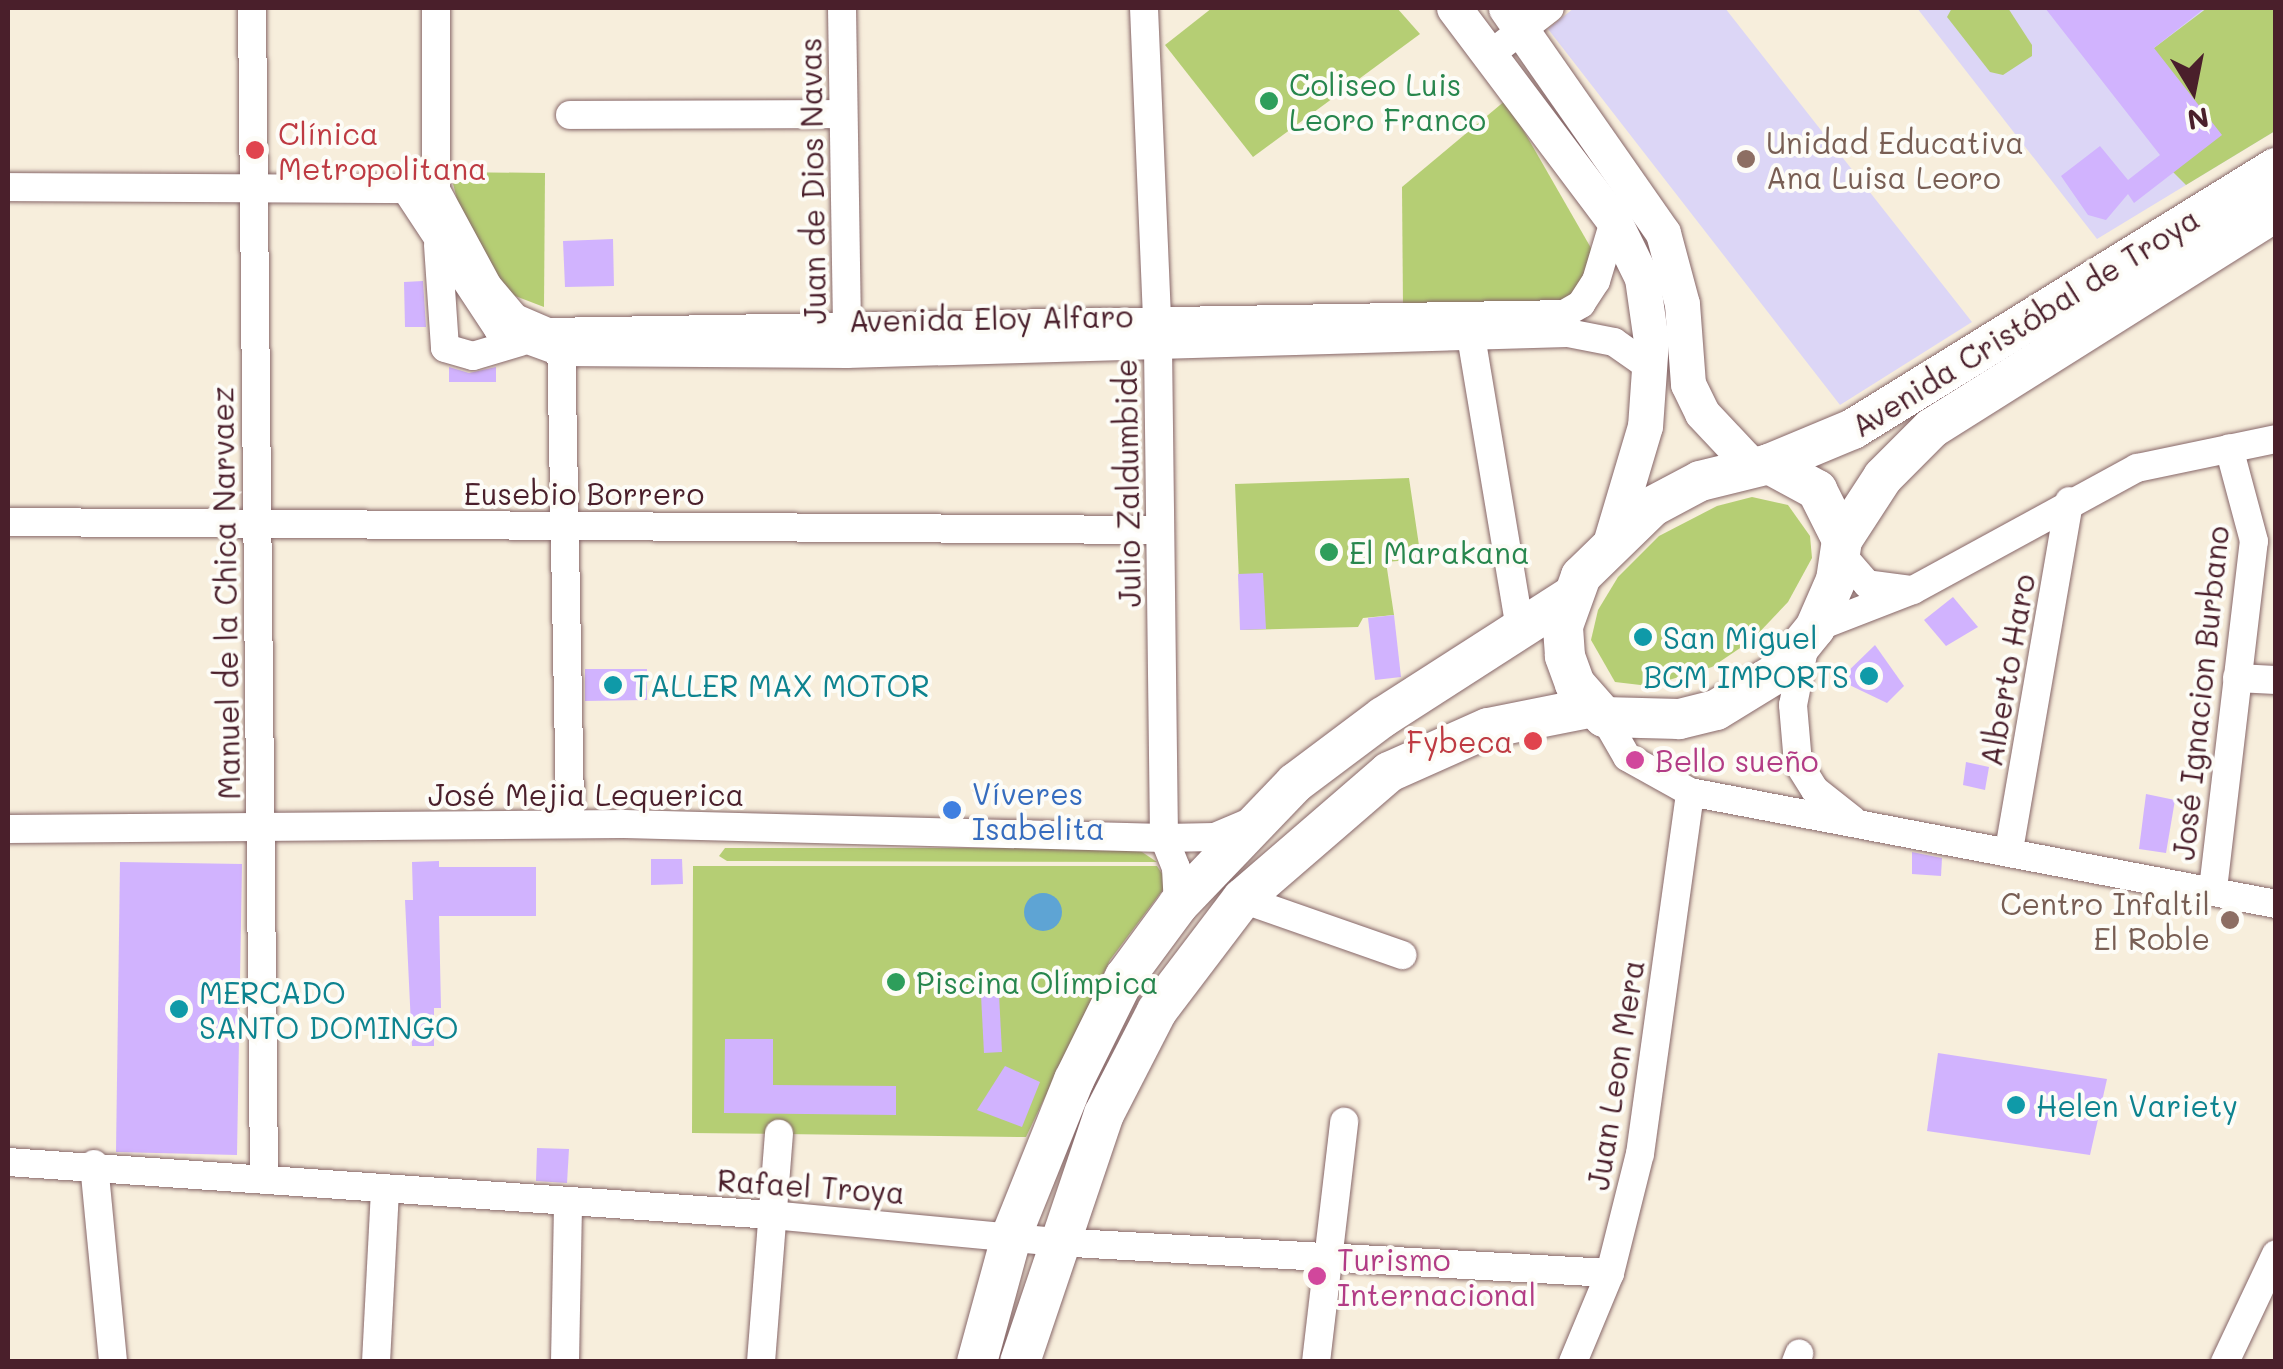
<!DOCTYPE html>
<meta charset="utf-8">
<style>
body{margin:0}
#map{position:relative;width:2283px;height:1369px;overflow:hidden;background:#f7eedc;font-family:Mali,sans-serif}
div>[style]{position:absolute}
.built>*{inset:0;background:#dcd6f6}
.green>*{inset:0;background:#b5ce74}
.water>*{inset:0;background:#5ea4d4}
.round{border-radius:50%}
.building>*{inset:0;background:#d1b3fe}
.roads{filter:drop-shadow(0 0 2px #876769) drop-shadow(0 0 2px #876769)}
.minor>*{height:28px;margin:-14px;padding:0 14px;transform-origin:14px;border-radius:14px;background:#fff}
.major>*{height:35px;margin:-17.5px;padding:0 17.5px;transform-origin:17.5px;border-radius:17.5px;background:#fff}
.highway>*{height:40px;margin:-20px;padding:0 20px;transform-origin:20px;border-radius:20px;background:#fff}
.dots>*{width:28px;height:28px;translate:-50% -50%;box-sizing:border-box;border:5px solid #fdfcf7;border-radius:50%}
span{translate:-50% -50%;white-space:nowrap;text-align:center;line-height:1.15;-webkit-text-stroke:8px #fdfcf7;paint-order:stroke}
.leisure-label{font-size:30px;color:#27864d}
.left{translate:0 -50%;text-align:left}
.health-label{font-size:30px;color:#be3a42}
.right{translate:-100% -50%;text-align:right}
.education-label{font-size:30px;color:#785e54}
.street-label{font-size:30px;color:#4a1f2b}
.culture-label{font-size:30px;color:#0d838f}
.hotel-label{font-size:30px;color:#b23c85}
.shop-label{font-size:30px;color:#366cbe}
.frame{position:absolute;inset:0;border:10px solid #4a1f2b;pointer-events:none}
.north{position:absolute;left:2143px;top:40px;width:100px;height:100px;-webkit-text-stroke:8px #fdfcf7;paint-order:stroke;rotate:170deg;font-size:28px;font-weight:700;line-height:40px;text-align:center;color:#4a1f2b}
.north::after{content:'';display:block;margin:auto;width:35px;height:45px;background:#4a1f2b;clip-path:polygon(50% 0,100% 100%,50% 72%,0 100%)}
</style>
<div id="map">
<div class="built">
<i style="clip-path:polygon(1574px 8px,1725px 8px,1972px 322px,1840px 405px,1548px 29px)"></i>
<i style="clip-path:polygon(1917px 8px,2275px 8px,2275px 131px,2097px 239px)"></i>
</div>
<div class="green">
<i style="clip-path:polygon(1212px 8px,1397px 8px,1420px 34px,1253px 157px,1165px 45px)"></i>
<i style="clip-path:polygon(1952px 8px,2008px 8px,2032px 45px,2032px 56px,2003px 75px,1990px 72px,1947px 17px)"></i>
<i style="clip-path:polygon(2207px 8px,2275px 8px,2275px 131px,2186px 185px,2173px 172px,2154px 48px)"></i>
<i style="clip-path:polygon(1506px 100px,1595px 255px,1563px 310px,1403px 307px,1402px 187px)"></i>
<i style="clip-path:polygon(450px 172px,545px 173px,544px 307px,505px 292px,459px 207px)"></i>
<i style="clip-path:polygon(1409px 478px,1421px 559px,1386px 562px,1394px 615px,1363px 618px,1358px 627px,1241px 630px,1235px 484px)"></i>
<i style="clip-path:polygon(1752px 497px,1788px 505px,1810px 536px,1812px 558px,1788px 602px,1752px 640px,1712px 667px,1649px 686px,1615px 682px,1591px 640px,1598px 610px,1618px 577px,1659px 536px,1717px 506px)"></i>
<i style="clip-path:polygon(725px 848px,1136px 848px,1157px 862px,727px 861px,719px 856px)"></i>
<i style="clip-path:polygon(693px 866px,1157px 866px,1168px 883px,1110px 960px,1026px 1137px,692px 1133px)"></i>
</div>
<div class="water">
<i class="round" style="left:1024px;top:893px;width:38px;height:38px"></i>
</div>
<div class="building">
<i style="clip-path:polygon(2045px 8px,2205px 8px,2154px 48px,2222px 135px,2134px 203px,2128px 194px,2106px 220px,2088px 215px,2061px 176px,2100px 146px,2128px 180px,2160px 155px)"></i>
<i style="clip-path:polygon(613px 239px,614px 286px,565px 287px,563px 241px)"></i>
<i style="clip-path:polygon(423px 281px,426px 327px,405px 327px,404px 282px)"></i>
<i style="clip-path:polygon(449px 367px,469px 373px,496px 367px,496px 382px,449px 382px)"></i>
<i style="clip-path:polygon(1263px 573px,1266px 629px,1240px 630px,1238px 574px)"></i>
<i style="clip-path:polygon(1953px 597px,1978px 627px,1946px 646px,1924px 620px)"></i>
<i style="clip-path:polygon(1394px 615px,1401px 677px,1375px 680px,1368px 618px)"></i>
<i style="clip-path:polygon(1875px 645px,1904px 686px,1887px 703px,1839px 680px)"></i>
<i style="clip-path:polygon(585px 669px,647px 669px,647px 700px,585px 701px)"></i>
<i style="clip-path:polygon(1966px 762px,1989px 767px,1985px 790px,1963px 785px)"></i>
<i style="clip-path:polygon(2146px 794px,2175px 800px,2166px 853px,2139px 849px)"></i>
<i style="clip-path:polygon(1912px 852px,1942px 858px,1941px 876px,1912px 874px)"></i>
<i style="clip-path:polygon(651px 859px,682px 859px,683px 884px,651px 885px)"></i>
<i style="clip-path:polygon(439px 861px,439px 867px,536px 867px,536px 916px,439px 916px,441px 1008px,434px 1008px,434px 1046px,412px 1046px,405px 900px,413px 900px,412px 862px)"></i>
<i style="clip-path:polygon(120px 862px,242px 864px,237px 1155px,116px 1152px)"></i>
<i style="clip-path:polygon(998px 975px,1002px 1052px,984px 1053px,980px 976px)"></i>
<i style="clip-path:polygon(725px 1039px,773px 1039px,773px 1085px,896px 1086px,896px 1115px,724px 1113px)"></i>
<i style="clip-path:polygon(1938px 1053px,2107px 1079px,2090px 1155px,1927px 1131px)"></i>
<i style="clip-path:polygon(1005px 1066px,1040px 1082px,1022px 1127px,977px 1110px)"></i>
<i style="clip-path:polygon(537px 1148px,569px 1149px,567px 1183px,536px 1181px)"></i>
</div>
<div class="roads">
<div class="minor">
<i style="left:252px;top:8px;width:1171px;rotate:89.41deg"></i>
<i style="left:436px;top:8px;width:182px;rotate:90deg"></i>
<i style="left:436px;top:190px;width:109px;rotate:61.6deg"></i>
<i style="left:488px;top:286px;width:42px;rotate:49.8deg"></i>
<i style="left:515px;top:318px;width:36px;rotate:23deg"></i>
<i style="left:548px;top:332px;width:1016px;rotate:-1.01deg"></i>
<i style="left:1564px;top:314px;width:20px;rotate:-30deg"></i>
<i style="left:1581px;top:304px;width:27px;rotate:-57deg"></i>
<i style="left:1596px;top:281px;width:63px;rotate:-73.3deg"></i>
<i style="left:842px;top:8px;width:334px;rotate:89.1deg"></i>
<i style="left:1144px;top:8px;width:338px;rotate:87.6deg"></i>
<i style="left:1158px;top:346px;width:492px;rotate:89.3deg"></i>
<i style="left:1164px;top:838px;width:51px;rotate:-1.1deg"></i>
<i style="left:1215px;top:837px;width:36px;rotate:-23deg"></i>
<i style="left:1492px;top:53px;width:73px;rotate:-37.8deg"></i>
<i style="left:570px;top:115px;width:273px;rotate:-0.2deg"></i>
<i style="left:8px;top:187px;width:412px;rotate:0.3deg"></i>
<i style="left:405px;top:188px;width:169px;rotate:56.6deg"></i>
<i style="left:498px;top:329px;width:67px;rotate:20.1deg"></i>
<i style="left:561px;top:352px;width:286px;rotate:0.4deg"></i>
<i style="left:847px;top:354px;width:721px;rotate:-1.67deg"></i>
<i style="left:1568px;top:333px;width:47px;rotate:11.1deg"></i>
<i style="left:1614px;top:342px;width:45px;rotate:35.1deg"></i>
<i style="left:438px;top:245px;width:103px;rotate:86.1deg"></i>
<i style="left:445px;top:348px;width:29px;rotate:16deg"></i>
<i style="left:473px;top:356px;width:49px;rotate:-16.6deg"></i>
<i style="left:561px;top:336px;width:488px;rotate:88.9deg"></i>
<i style="left:1471px;top:336px;width:298px;rotate:80.5deg"></i>
<i style="left:8px;top:522px;width:1152px;rotate:0.4deg"></i>
<i style="left:1841px;top:554px;width:40px;rotate:49deg"></i>
<i style="left:1867px;top:584px;width:44px;rotate:7.8deg"></i>
<i style="left:1815px;top:628px;width:105px;rotate:-21.2deg"></i>
<i style="left:1913px;top:590px;width:255px;rotate:-28.6deg"></i>
<i style="left:2137px;top:468px;width:142px;rotate:-11.8deg"></i>
<i style="left:1805px;top:644px;width:62px;rotate:101.1deg"></i>
<i style="left:1793px;top:705px;width:58px;rotate:85.1deg"></i>
<i style="left:1798px;top:763px;width:32px;rotate:58deg"></i>
<i style="left:1815px;top:790px;width:48px;rotate:38.3deg"></i>
<i style="left:2237px;top:678px;width:39px;rotate:3deg"></i>
<i style="left:1604px;top:717px;width:46px;rotate:60.1deg"></i>
<i style="left:1627px;top:757px;width:72px;rotate:29.1deg"></i>
<i style="left:1690px;top:792px;width:597px;rotate:10.82deg"></i>
<i style="left:8px;top:829px;width:616px;rotate:-0.47deg"></i>
<i style="left:624px;top:824px;width:540px;rotate:1.49deg"></i>
<i style="left:1164px;top:838px;width:32px;rotate:68deg"></i>
<i style="left:1176px;top:868px;width:37px;rotate:87deg"></i>
<i style="left:2009px;top:850px;width:354px;rotate:-80.2deg"></i>
<i style="left:2213px;top:889px;width:350px;rotate:-83.3deg"></i>
<i style="left:2254px;top:541px;width:96px;rotate:-105deg"></i>
<i style="left:1242px;top:899px;width:170px;rotate:19.3deg"></i>
<i style="left:8px;top:1162px;width:765px;rotate:3.97deg"></i>
<i style="left:771px;top:1215px;width:285px;rotate:5.4deg"></i>
<i style="left:1055px;top:1242px;width:556px;rotate:3.2deg"></i>
<i style="left:94px;top:1164px;width:199px;rotate:84.5deg"></i>
<i style="left:376px;top:1362px;width:173px;rotate:-87deg"></i>
<i style="left:565px;top:1362px;width:157px;rotate:-88.9deg"></i>
<i style="left:761px;top:1362px;width:229px;rotate:-85.5deg"></i>
<i style="left:1316px;top:1362px;width:242px;rotate:-83.3deg"></i>
<i style="left:1573px;top:1362px;width:96px;rotate:-67.4deg"></i>
<i style="left:1610px;top:1273px;width:123px;rotate:-75.9deg"></i>
<i style="left:1640px;top:1154px;width:365px;rotate:-82.1deg"></i>
<i style="left:1796px;top:1362px;width:9px;rotate:-69deg"></i>
<i style="left:2225px;top:1362px;width:119px;rotate:-64.7deg"></i>
</div>
<div class="major">
<i style="left:1454px;top:8px;width:266px;rotate:53.1deg"></i>
<i style="left:1614px;top:221px;width:64px;rotate:63.8deg"></i>
<i style="left:1642px;top:278px;width:64px;rotate:81.9deg"></i>
<i style="left:1651px;top:341px;width:85px;rotate:94deg"></i>
<i style="left:1645px;top:426px;width:119px;rotate:106.6deg"></i>
<i style="left:1506px;top:8px;width:274px;rotate:55.1deg"></i>
<i style="left:1663px;top:233px;width:73px;rotate:75deg"></i>
<i style="left:1682px;top:304px;width:80px;rotate:85.7deg"></i>
<i style="left:1688px;top:384px;width:32px;rotate:64deg"></i>
<i style="left:1702px;top:413px;width:71px;rotate:46.7deg"></i>
</div>
<div class="highway">
<i style="left:1769px;top:464px;width:55px;rotate:28.4deg"></i>
<i style="left:1817px;top:490px;width:56px;rotate:63.4deg"></i>
<i style="left:1842px;top:540px;width:40px;rotate:98.5deg"></i>
<i style="left:1836px;top:580px;width:52px;rotate:113.6deg"></i>
<i style="left:1815px;top:628px;width:55px;rotate:129.1deg"></i>
<i style="left:1780px;top:671px;width:75px;rotate:148.6deg"></i>
<i style="left:1716px;top:710px;width:38px;rotate:166deg"></i>
<i style="left:1679px;top:719px;width:75px;rotate:-178.5deg"></i>
<i style="left:1604px;top:717px;width:44px;rotate:-131.3deg"></i>
<i style="left:1575px;top:684px;width:30px;rotate:-110deg"></i>
<i style="left:1565px;top:656px;width:30px;rotate:-94deg"></i>
<i style="left:1563px;top:626px;width:53px;rotate:-70.2deg"></i>
<i style="left:1581px;top:576px;width:100px;rotate:-44.2deg"></i>
<i style="left:1653px;top:506px;width:53px;rotate:-28deg"></i>
<i style="left:1700px;top:481px;width:71px;rotate:-13.8deg"></i>
<i style="left:1769px;top:464px;width:91px;rotate:-22.6deg"></i>
<i style="left:1853px;top:429px;width:497px;rotate:-31.7deg"></i>
<i style="left:1842px;top:540px;width:75px;rotate:-56.9deg"></i>
<i style="left:1883px;top:477px;width:69px;rotate:-45deg"></i>
<i style="left:1932px;top:428px;width:407px;rotate:-32.2deg"></i>
<i style="left:977px;top:1362px;width:133px;rotate:-74.7deg"></i>
<i style="left:1012px;top:1234px;width:166px;rotate:-68.1deg"></i>
<i style="left:1074px;top:1080px;width:115px;rotate:-63.7deg"></i>
<i style="left:1125px;top:977px;width:89px;rotate:-53.6deg"></i>
<i style="left:1178px;top:905px;width:169px;rotate:-46.2deg"></i>
<i style="left:1295px;top:783px;width:110px;rotate:-36.9deg"></i>
<i style="left:1383px;top:717px;width:222px;rotate:-32.7deg"></i>
<i style="left:1020px;top:1362px;width:262px;rotate:-71.3deg"></i>
<i style="left:1104px;top:1114px;width:116px;rotate:-62.8deg"></i>
<i style="left:1157px;top:1011px;width:141px;rotate:-52.8deg"></i>
<i style="left:1242px;top:899px;width:194px;rotate:-40.8deg"></i>
<i style="left:1389px;top:772px;width:108px;rotate:-24deg"></i>
<i style="left:1488px;top:728px;width:107px;rotate:-11.3deg"></i>
</div>
</div>
<div class="dots">
<i style="left:1269px;top:101px;background:#2e9e5b"></i>
<i style="left:255px;top:150px;background:#e0444e"></i>
<i style="left:1746px;top:159px;background:#8d6e63"></i>
<i style="left:1329px;top:552px;background:#2e9e5b"></i>
<i style="left:1643px;top:637px;background:#0f9aa8"></i>
<i style="left:1869px;top:676px;background:#0f9aa8"></i>
<i style="left:613px;top:685px;background:#0f9aa8"></i>
<i style="left:1533px;top:741px;background:#e0444e"></i>
<i style="left:1635px;top:760px;background:#d1479c"></i>
<i style="left:952px;top:810px;background:#3f7fe0"></i>
<i style="left:2230px;top:920px;background:#8d6e63"></i>
<i style="left:896px;top:982px;background:#2e9e5b"></i>
<i style="left:179px;top:1009px;background:#0f9aa8"></i>
<i style="left:2016px;top:1105px;background:#0f9aa8"></i>
<i style="left:1317px;top:1276px;background:#d1479c"></i>
</div>
<div class="leisure-label">
<span class="left" style="left:1289px;top:101px">Coliseo Luis<br>Leoro Franco</span>
<span class="left" style="left:1349px;top:552px">El Marakana</span>
<span class="left" style="left:916px;top:982px">Piscina Olímpica</span>
</div>
<div class="health-label">
<span class="left" style="left:278px;top:150px">Clínica<br>Metropolitana</span>
<span class="right" style="left:1513px;top:741px">Fybeca</span>
</div>
<div class="education-label">
<span class="left" style="left:1766px;top:159px">Unidad Educativa<br>Ana Luisa Leoro</span>
<span class="right" style="left:2210px;top:920px">Centro Infaltil<br>El Roble</span>
</div>
<div class="street-label">
<span style="left:812px;top:181px;rotate:-91deg">Juan de Dios Navas</span>
<span style="left:991px;top:318px;rotate:-1deg">Avenida Eloy Alfaro</span>
<span style="left:2025px;top:322px;rotate:-32deg">Avenida Cristóbal de Troya</span>
<span style="left:1127px;top:483px;rotate:-91deg">Julio Zaldumbide</span>
<span style="left:584px;top:493px">Eusebio Borrero</span>
<span style="left:225px;top:593px;rotate:-91deg">Manuel de la Chica Narvaez</span>
<span style="left:2007px;top:670px;rotate:-80deg">Alberto Haro</span>
<span style="left:2200px;top:693px;rotate:-84deg">José Ignacion Burbano</span>
<span style="left:586px;top:794px">José Mejia Lequerica</span>
<span style="left:1615px;top:1075px;rotate:-81deg">Juan Leon Mera</span>
<span style="left:811px;top:1186px;rotate:4deg">Rafael Troya</span>
</div>
<div class="culture-label">
<span class="left" style="left:1663px;top:637px">San Miguel</span>
<span class="right" style="left:1849px;top:676px">BCM IMPORTS</span>
<span class="left" style="left:633px;top:685px">TALLER MAX MOTOR</span>
<span class="left" style="left:199px;top:1009px">MERCADO<br>SANTO DOMINGO</span>
<span class="left" style="left:2036px;top:1105px">Helen Variety</span>
</div>
<div class="hotel-label">
<span class="left" style="left:1655px;top:760px">Bello sueño</span>
<span class="left" style="left:1337px;top:1276px">Turismo<br>Internacional</span>
</div>
<div class="shop-label">
<span class="left" style="left:972px;top:810px">Víveres<br>Isabelita</span>
</div>
<div class="frame"></div>
<div class="north">N</div>
</div>
